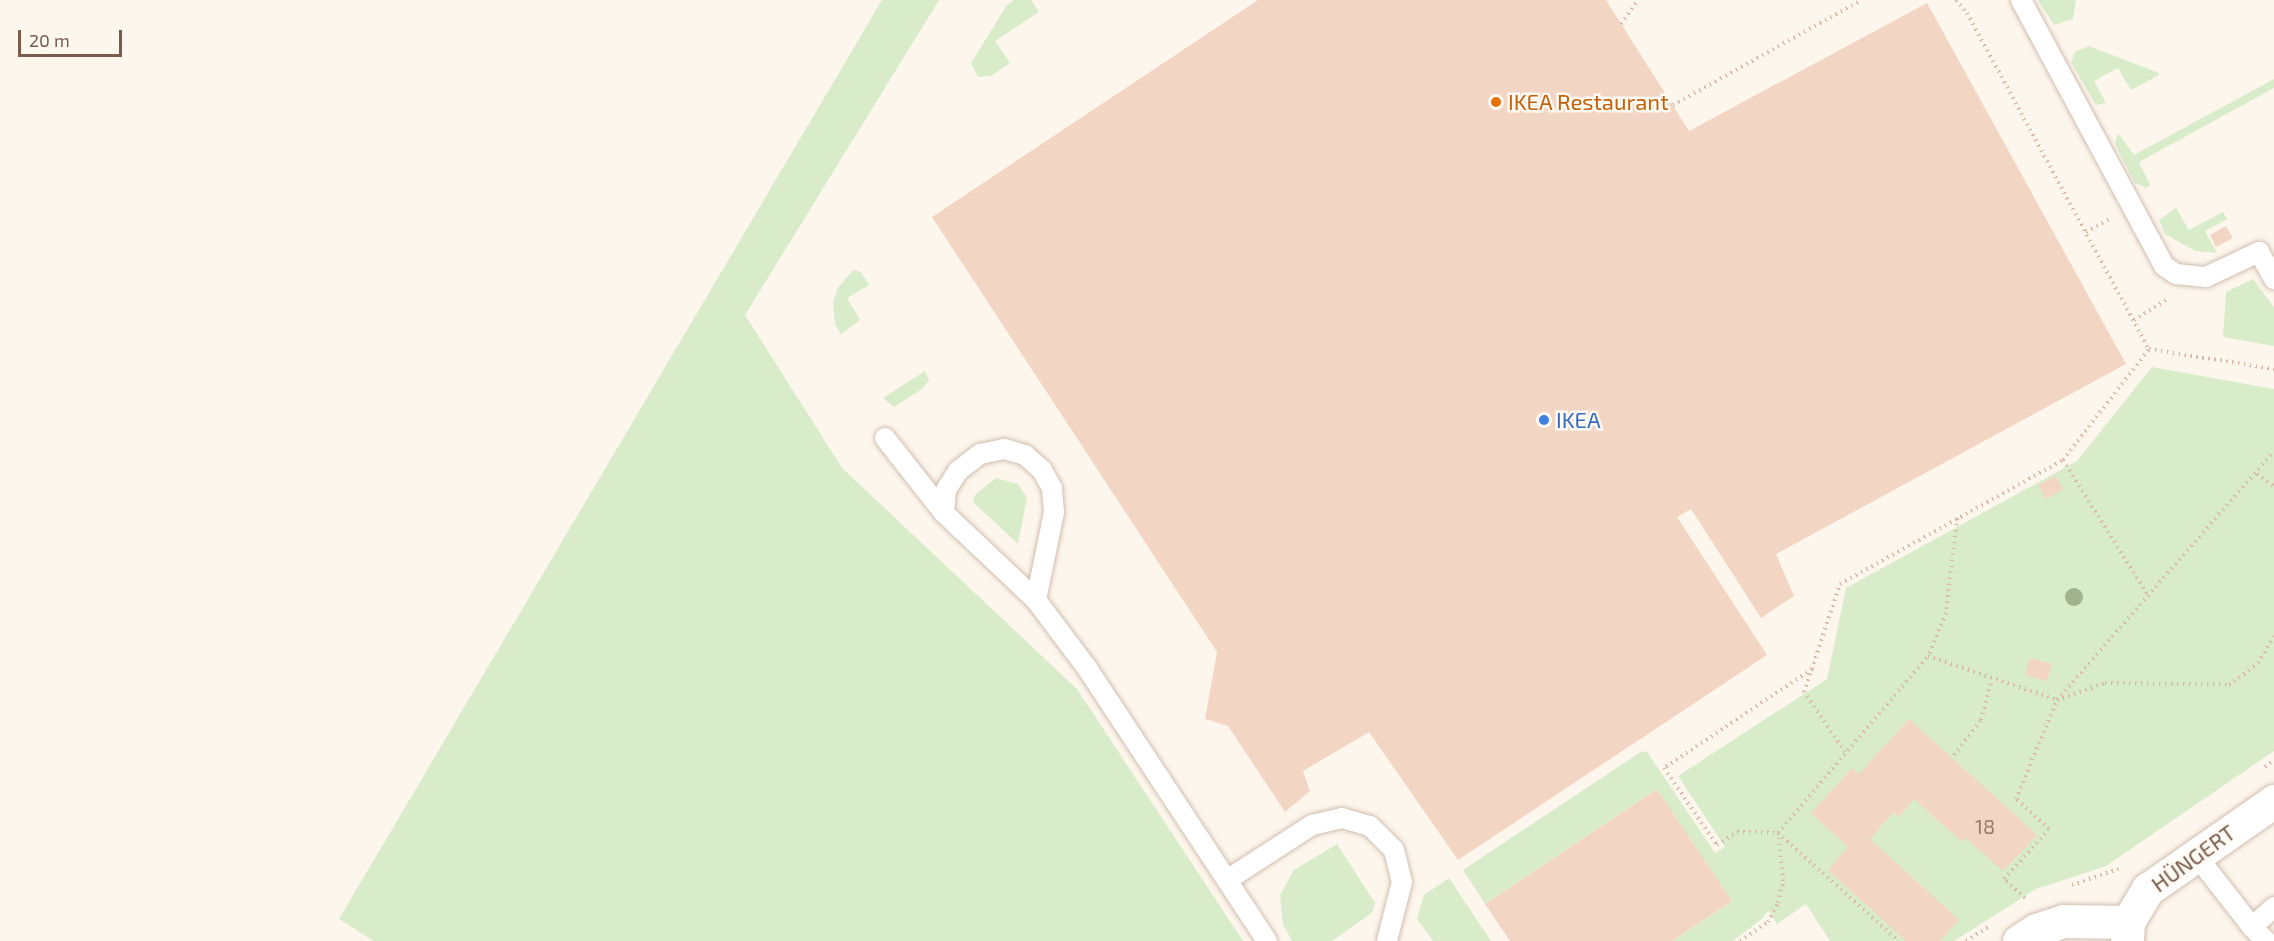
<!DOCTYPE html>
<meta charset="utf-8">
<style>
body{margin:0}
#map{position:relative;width:2274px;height:941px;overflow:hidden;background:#fdf6ec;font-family:"Exo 2",sans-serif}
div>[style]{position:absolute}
.green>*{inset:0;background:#d8ecc9}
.building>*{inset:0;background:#f3d5c3}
.path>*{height:4px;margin-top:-2px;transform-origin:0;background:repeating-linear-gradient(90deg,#d9b8a5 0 1.5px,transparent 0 6px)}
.roads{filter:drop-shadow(0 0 2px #d1beb0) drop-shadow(0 0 2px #d1beb0)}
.lane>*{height:20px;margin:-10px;padding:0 10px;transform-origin:10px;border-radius:10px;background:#fff}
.street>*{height:33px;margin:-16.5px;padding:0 16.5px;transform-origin:16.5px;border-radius:16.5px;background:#fff}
.trees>*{width:18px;height:18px;margin:-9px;border-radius:50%;background:#a0b28e}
.dots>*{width:16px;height:16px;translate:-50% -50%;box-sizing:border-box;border:3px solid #fffaf3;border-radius:50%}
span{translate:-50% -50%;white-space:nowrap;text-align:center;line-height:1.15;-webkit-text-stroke:5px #fffaf3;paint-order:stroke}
.number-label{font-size:20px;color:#987a6a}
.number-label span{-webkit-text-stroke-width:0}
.food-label{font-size:22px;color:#c56008}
.left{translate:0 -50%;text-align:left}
.shop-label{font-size:22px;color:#366cbe}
.street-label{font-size:22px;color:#7a5c4d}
.scale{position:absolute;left:18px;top:30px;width:104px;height:27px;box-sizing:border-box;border:3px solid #7a5c4d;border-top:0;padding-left:8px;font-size:18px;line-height:21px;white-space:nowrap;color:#7a5c4d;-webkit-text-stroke:4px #fffaf3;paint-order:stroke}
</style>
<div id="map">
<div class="green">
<i style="clip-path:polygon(882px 0,939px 0,745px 315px,842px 468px,1077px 689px,1243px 941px,374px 941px,339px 919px)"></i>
<i style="clip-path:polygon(1014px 0,1031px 0,1039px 12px,995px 41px,1010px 63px,991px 76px,978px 77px,971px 63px,1007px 5px)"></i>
<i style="clip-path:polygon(2038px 0,2076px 0,2073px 19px,2054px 25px)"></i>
<i style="clip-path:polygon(2089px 46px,2159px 73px,2159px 75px,2131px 90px,2118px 68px,2094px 81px,2106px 103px,2096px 105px,2071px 62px,2075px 52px)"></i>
<i style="clip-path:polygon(2274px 79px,2274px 88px,2139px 162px,2150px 185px,2146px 188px,2135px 183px,2115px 144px,2118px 133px,2134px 155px)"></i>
<i style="clip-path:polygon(2176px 208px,2189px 230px,2223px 212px,2227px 219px,2205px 231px,2217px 253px,2195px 251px,2165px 234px,2159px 220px)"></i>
<i style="clip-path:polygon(853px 270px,861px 272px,869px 285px,847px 298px,860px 320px,841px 334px,835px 324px,833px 302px,838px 288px)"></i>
<i style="clip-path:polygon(2253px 279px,2274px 307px,2274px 346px,2223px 337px,2226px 292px)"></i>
<i style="clip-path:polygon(2152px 367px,2274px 389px,2274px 751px,2106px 866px,2036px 889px,1954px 941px,1830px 941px,1806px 904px,1777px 924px,1768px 910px,1763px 918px,1733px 941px,1672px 941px,1732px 901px,1657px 789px,1485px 904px,1463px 870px,1642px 751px,1648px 753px,1715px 853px,1725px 847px,1678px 776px,1827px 679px,1846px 588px,2077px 461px)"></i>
<i style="clip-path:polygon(925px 371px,929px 380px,922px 389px,894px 407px,883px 398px)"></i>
<i style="clip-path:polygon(996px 478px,1018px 484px,1027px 498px,1018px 544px,973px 502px,975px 495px)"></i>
<i style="clip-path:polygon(1337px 844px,1375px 903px,1372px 913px,1332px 941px,1292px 941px,1283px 924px,1280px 895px,1294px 870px)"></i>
<i style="clip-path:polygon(1449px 878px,1491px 941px,1433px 941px,1417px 919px,1424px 895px)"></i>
</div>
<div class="building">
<i style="clip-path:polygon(1258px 0,1606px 0,1689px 131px,1927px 3px,2126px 364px,1776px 554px,1794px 596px,1761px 618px,1691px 509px,1677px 517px,1767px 655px,1458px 860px,1369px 732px,1303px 771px,1310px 791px,1285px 812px,1228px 726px,1205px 719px,1217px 652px,932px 217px)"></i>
<i style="clip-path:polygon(2226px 226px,2233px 238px,2216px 247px,2210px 235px)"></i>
<i style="clip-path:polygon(2056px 476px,2063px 489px,2046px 499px,2038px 485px)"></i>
<i style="clip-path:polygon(2030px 658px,2052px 664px,2047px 681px,2025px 675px)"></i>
<i style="clip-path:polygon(1909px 719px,2037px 835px,2003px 871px,1966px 838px,1962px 842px,1914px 799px,1899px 817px,1894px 812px,1870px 839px,1959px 920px,1940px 941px,1906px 941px,1828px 870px,1848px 847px,1811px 813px,1852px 768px,1859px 774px)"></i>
<i style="clip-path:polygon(1657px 789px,1732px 901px,1672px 941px,1510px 941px,1485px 904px)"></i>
</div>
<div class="path">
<i style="left:1956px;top:0;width:17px;rotate:50deg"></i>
<i style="left:1967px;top:13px;width:382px;rotate:61.6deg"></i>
<i style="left:2149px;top:349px;width:127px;rotate:9.1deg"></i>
<i style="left:1621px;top:24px;width:29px;rotate:-55deg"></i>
<i style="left:1673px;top:105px;width:216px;rotate:-29.1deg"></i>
<i style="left:2086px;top:232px;width:26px;rotate:-29deg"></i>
<i style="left:2134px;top:320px;width:39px;rotate:-32deg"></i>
<i style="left:2063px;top:460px;width:162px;rotate:57.9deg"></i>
<i style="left:2257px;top:474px;width:21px;rotate:37deg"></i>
<i style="left:1957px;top:518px;width:96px;rotate:96.6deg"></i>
<i style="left:1946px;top:613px;width:47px;rotate:112.7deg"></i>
<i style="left:1928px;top:656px;width:136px;rotate:18.8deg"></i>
<i style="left:2057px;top:700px;width:51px;rotate:-19.5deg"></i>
<i style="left:2105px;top:683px;width:124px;rotate:0.9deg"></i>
<i style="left:2229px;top:685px;width:36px;rotate:-37deg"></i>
<i style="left:2258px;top:663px;width:31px;rotate:-59deg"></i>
<i style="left:1812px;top:669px;width:178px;rotate:146.2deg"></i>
<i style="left:1664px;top:768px;width:93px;rotate:55.5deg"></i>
<i style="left:1717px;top:845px;width:24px;rotate:-33deg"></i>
<i style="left:1737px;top:832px;width:41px;rotate:1.4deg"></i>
<i style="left:1778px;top:833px;width:162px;rotate:41.8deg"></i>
<i style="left:1845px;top:752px;width:73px;rotate:-124.3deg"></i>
<i style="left:1804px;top:692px;width:114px;rotate:-71.6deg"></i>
<i style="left:1840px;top:584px;width:255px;rotate:-29.1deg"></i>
<i style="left:2063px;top:460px;width:140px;rotate:-52.2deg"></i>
<i style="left:1954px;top:755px;width:44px;rotate:-52.4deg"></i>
<i style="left:1981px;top:720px;width:42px;rotate:-75deg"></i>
<i style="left:2265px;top:767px;width:11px;rotate:-38deg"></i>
<i style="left:2072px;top:885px;width:49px;rotate:-19.2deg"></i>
<i style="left:2025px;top:898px;width:28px;rotate:-138deg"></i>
<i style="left:2004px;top:879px;width:67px;rotate:-48deg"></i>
<i style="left:2049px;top:829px;width:45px;rotate:-137.7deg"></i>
<i style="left:2016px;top:799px;width:107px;rotate:-67.5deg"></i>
<i style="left:2057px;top:700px;width:330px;rotate:-48.9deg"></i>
<i style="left:1740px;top:941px;width:34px;rotate:-34deg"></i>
<i style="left:1768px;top:922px;width:21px;rotate:-62deg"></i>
<i style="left:1778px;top:903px;width:23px;rotate:-77deg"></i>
<i style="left:1783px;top:881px;width:48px;rotate:-95.9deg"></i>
<i style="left:1778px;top:833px;width:232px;rotate:-49.7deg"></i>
<i style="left:1966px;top:941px;width:26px;rotate:-32deg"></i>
</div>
<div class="roads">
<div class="lane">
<i style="left:2021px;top:0;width:302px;rotate:61.7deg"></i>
<i style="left:2164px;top:266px;width:14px;rotate:34deg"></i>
<i style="left:2176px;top:274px;width:30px;rotate:6deg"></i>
<i style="left:2206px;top:277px;width:59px;rotate:-25.3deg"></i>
<i style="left:2259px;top:252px;width:31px;rotate:61deg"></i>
<i style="left:885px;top:438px;width:95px;rotate:51.8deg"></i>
<i style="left:1036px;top:600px;width:90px;rotate:-78.4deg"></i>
<i style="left:1054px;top:512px;width:24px;rotate:-95deg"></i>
<i style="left:1052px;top:488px;width:21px;rotate:-119deg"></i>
<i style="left:1042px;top:470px;width:23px;rotate:-139deg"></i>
<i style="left:1025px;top:455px;width:22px;rotate:-164deg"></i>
<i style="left:1004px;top:449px;width:25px;rotate:168deg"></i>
<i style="left:980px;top:454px;width:28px;rotate:142deg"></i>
<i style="left:958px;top:471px;width:22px;rotate:122deg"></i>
<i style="left:946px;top:490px;width:23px;rotate:95deg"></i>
<i style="left:944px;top:513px;width:127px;rotate:43.4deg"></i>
<i style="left:1036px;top:600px;width:85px;rotate:53.1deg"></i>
<i style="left:1087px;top:668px;width:327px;rotate:56.6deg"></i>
<i style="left:2196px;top:855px;width:91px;rotate:52.1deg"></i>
<i style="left:2252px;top:927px;width:30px;rotate:-42deg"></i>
<i style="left:1227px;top:880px;width:101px;rotate:-32.9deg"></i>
<i style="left:1312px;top:825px;width:31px;rotate:-13deg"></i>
<i style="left:1342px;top:818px;width:29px;rotate:16deg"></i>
<i style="left:1370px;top:826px;width:34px;rotate:45deg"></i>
<i style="left:1394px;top:850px;width:33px;rotate:76deg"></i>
<i style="left:1402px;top:882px;width:61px;rotate:104.3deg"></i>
<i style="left:2252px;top:927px;width:20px;rotate:45deg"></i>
</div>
<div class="street">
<i style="left:2019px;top:941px;width:20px;rotate:-33deg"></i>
<i style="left:2036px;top:930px;width:28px;rotate:-18deg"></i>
<i style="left:2063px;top:921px;width:65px;rotate:0.9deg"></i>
<i style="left:2127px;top:941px;width:19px;rotate:-87deg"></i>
<i style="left:2128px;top:922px;width:39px;rotate:-59deg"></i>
<i style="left:2148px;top:889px;width:154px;rotate:-34.9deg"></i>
</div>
</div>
<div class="trees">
<i style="left:2074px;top:597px"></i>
</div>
<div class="dots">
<i style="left:1496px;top:102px;background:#e8710a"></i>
<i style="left:1544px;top:420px;background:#3f7fe0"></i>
</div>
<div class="number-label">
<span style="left:1985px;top:826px">18</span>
</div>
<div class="food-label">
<span class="left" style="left:1508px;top:102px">IKEA Restaurant</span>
</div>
<div class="shop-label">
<span class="left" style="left:1556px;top:420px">IKEA</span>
</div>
<div class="street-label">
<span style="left:2193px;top:858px;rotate:-36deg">HÜNGERT</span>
</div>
<div class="scale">20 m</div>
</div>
